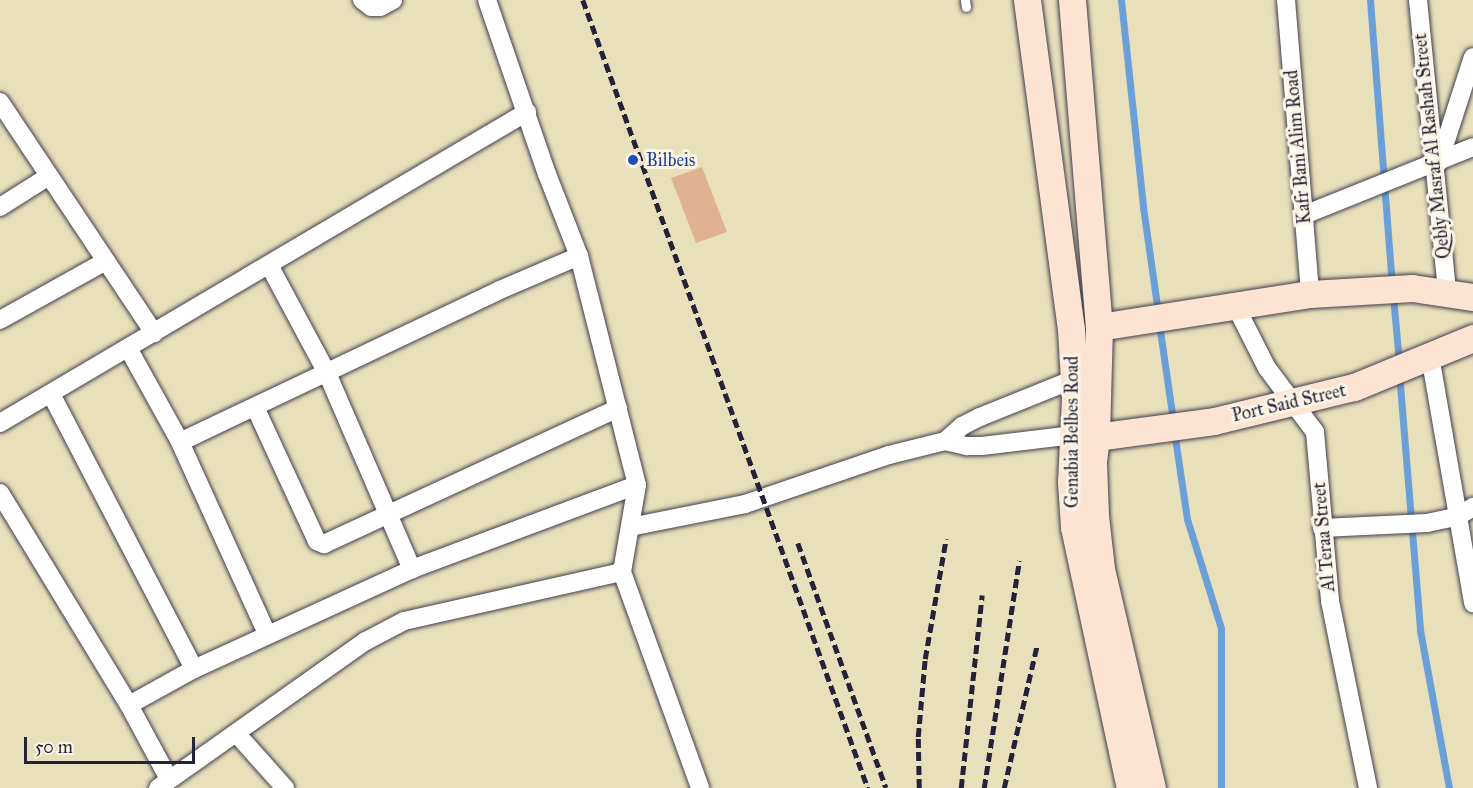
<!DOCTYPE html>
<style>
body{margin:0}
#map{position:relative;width:1473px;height:788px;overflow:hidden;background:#e8e0ba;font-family:"IM FELL Great Primer",serif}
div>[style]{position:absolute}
.stream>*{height:7px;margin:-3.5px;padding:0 3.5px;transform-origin:3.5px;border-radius:3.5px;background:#6b9fd7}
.building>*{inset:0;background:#e1b290}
.roads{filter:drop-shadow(0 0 2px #403e4e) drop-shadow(0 0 2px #403e4e)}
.lane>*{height:9px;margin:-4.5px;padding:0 4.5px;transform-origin:4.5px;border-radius:4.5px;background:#fff}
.street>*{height:18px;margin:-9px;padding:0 9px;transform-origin:9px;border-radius:9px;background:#fff}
.secondary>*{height:27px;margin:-13.5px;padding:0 13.5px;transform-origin:13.5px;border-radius:13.5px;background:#fde3d1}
.rail>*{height:4.5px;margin-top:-2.25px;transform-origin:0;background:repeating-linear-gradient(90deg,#22223b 0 9px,transparent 0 13.5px)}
.dots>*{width:16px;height:16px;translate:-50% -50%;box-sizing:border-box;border:3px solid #fcf5e5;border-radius:50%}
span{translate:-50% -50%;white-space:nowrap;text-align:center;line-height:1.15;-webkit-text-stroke:6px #fcf5e5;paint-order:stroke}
.street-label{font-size:18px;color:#22223b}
.transit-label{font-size:18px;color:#164399}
.left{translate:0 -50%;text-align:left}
.scale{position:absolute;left:24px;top:737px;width:171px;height:27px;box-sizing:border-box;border:3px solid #22223b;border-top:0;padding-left:8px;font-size:18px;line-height:21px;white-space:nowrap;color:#22223b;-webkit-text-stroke:4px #fcf5e5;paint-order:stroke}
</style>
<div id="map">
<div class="stream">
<i style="left:1121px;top:0;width:208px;rotate:83.9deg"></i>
<i style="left:1143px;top:207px;width:107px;rotate:81.9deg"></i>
<i style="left:1370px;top:0;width:286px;rotate:85.6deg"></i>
<i style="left:1393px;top:296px;width:66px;rotate:84.8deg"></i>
<i style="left:1159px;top:324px;width:97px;rotate:81.7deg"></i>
<i style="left:1399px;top:373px;width:258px;rotate:85.3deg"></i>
<i style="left:1420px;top:630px;width:161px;rotate:79.6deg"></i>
<i style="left:1174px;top:431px;width:89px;rotate:81.6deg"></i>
<i style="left:1187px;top:519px;width:114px;rotate:72.7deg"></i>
<i style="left:1221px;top:628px;width:160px;rotate:90deg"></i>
</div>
<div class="building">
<i style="clip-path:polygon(702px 167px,727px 232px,696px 243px,671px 178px)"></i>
</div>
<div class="roads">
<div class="lane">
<i style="left:965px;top:0;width:7px;rotate:82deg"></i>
</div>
<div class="street">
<i style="left:362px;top:0;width:11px;rotate:38deg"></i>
<i style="left:371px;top:7px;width:9px"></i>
<i style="left:380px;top:7px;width:15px;rotate:-28deg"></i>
<i style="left:487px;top:0;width:184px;rotate:71deg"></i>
<i style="left:547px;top:174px;width:88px;rotate:68.7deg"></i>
<i style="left:579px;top:256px;width:236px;rotate:75.8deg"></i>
<i style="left:1286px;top:0;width:295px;rotate:85.3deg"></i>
<i style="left:1418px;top:0;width:293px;rotate:84.3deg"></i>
<i style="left:0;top:102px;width:278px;rotate:56.3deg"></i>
<i style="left:1439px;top:162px;width:110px;rotate:-72.1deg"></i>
<i style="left:0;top:207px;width:58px;rotate:-32.3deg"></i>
<i style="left:1304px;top:215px;width:182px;rotate:-21.9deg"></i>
<i style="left:269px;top:265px;width:123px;rotate:61.8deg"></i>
<i style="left:327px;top:373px;width:214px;rotate:66.6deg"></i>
<i style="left:1235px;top:305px;width:71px;rotate:63.1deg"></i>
<i style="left:1267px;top:368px;width:80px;rotate:53.1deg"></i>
<i style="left:1315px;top:432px;width:170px;rotate:84.9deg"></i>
<i style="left:1330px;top:601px;width:191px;rotate:78.5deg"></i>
<i style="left:0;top:320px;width:121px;rotate:-29.1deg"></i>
<i style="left:128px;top:348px;width:107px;rotate:61deg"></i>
<i style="left:180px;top:442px;width:211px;rotate:65.6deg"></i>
<i style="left:1430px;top:356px;width:251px;rotate:80.1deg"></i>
<i style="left:51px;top:394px;width:310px;rotate:62.5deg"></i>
<i style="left:255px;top:407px;width:148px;rotate:65.2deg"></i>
<i style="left:317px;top:541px;width:8px;rotate:23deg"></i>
<i style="left:324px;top:544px;width:324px;rotate:-24.8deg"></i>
<i style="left:0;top:423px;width:612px;rotate:-30.55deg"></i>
<i style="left:945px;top:441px;width:23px;rotate:13deg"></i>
<i style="left:967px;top:446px;width:15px"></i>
<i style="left:982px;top:446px;width:92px;rotate:-6.9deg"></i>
<i style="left:180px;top:442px;width:354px;rotate:-25.4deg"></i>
<i style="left:500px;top:290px;width:86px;rotate:-23.3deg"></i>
<i style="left:0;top:493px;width:248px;rotate:58.7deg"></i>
<i style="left:129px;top:705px;width:84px;rotate:61.6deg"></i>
<i style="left:630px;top:527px;width:117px;rotate:-11.3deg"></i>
<i style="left:745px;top:504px;width:152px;rotate:-18.8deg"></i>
<i style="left:889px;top:455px;width:58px;rotate:-14deg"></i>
<i style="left:945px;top:441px;width:23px;rotate:-41deg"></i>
<i style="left:962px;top:426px;width:20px;rotate:-27deg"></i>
<i style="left:980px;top:417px;width:101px;rotate:-22deg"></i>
<i style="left:1322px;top:528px;width:105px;rotate:-2.7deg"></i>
<i style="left:1427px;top:523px;width:33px;rotate:-12deg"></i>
<i style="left:1459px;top:516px;width:17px;rotate:-33deg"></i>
<i style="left:129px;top:705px;width:74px;rotate:-29deg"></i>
<i style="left:194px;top:669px;width:240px;rotate:-24.6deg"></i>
<i style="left:412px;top:569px;width:240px;rotate:-20.5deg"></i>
<i style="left:637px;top:485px;width:88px;rotate:99.8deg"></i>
<i style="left:622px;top:572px;width:230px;rotate:70.1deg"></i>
<i style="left:236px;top:733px;width:74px;rotate:48.3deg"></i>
<i style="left:158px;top:788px;width:255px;rotate:-35.3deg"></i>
<i style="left:366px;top:641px;width:43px;rotate:-27.8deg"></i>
<i style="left:404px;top:621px;width:223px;rotate:-12.7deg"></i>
</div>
<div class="secondary">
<i style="left:1027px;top:0;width:332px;rotate:82.4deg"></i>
<i style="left:1071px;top:329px;width:69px;rotate:86.7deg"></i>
<i style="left:1075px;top:398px;width:84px;rotate:92.7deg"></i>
<i style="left:1071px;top:482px;width:45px;rotate:86.2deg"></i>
<i style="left:1074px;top:527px;width:267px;rotate:77.9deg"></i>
<i style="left:1072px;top:0;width:328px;rotate:85.3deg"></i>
<i style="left:1099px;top:327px;width:110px;rotate:91.6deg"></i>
<i style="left:1096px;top:437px;width:26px;rotate:97deg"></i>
<i style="left:1093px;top:463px;width:53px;rotate:87.8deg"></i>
<i style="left:1095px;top:516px;width:53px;rotate:83.5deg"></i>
<i style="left:1101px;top:569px;width:225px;rotate:76.9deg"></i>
<i style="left:1099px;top:327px;width:214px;rotate:-8.9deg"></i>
<i style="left:1310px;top:294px;width:102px;rotate:-3.4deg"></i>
<i style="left:1412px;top:288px;width:62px;rotate:8.4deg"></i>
<i style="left:1096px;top:437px;width:119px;rotate:-7.7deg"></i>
<i style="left:1214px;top:421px;width:144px;rotate:-13.7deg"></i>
<i style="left:1354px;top:387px;width:129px;rotate:-22.4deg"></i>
</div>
</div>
<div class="rail">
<i style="left:583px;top:0;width:838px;rotate:70.12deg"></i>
<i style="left:798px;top:543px;width:260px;rotate:70.2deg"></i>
<i style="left:919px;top:788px;width:51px;rotate:-91.1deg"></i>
<i style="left:918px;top:737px;width:78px;rotate:-84.9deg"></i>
<i style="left:925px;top:659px;width:122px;rotate:-80.1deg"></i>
<i style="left:961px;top:788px;width:194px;rotate:-83.8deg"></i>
<i style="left:984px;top:788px;width:230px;rotate:-81.2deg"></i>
<i style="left:1004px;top:788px;width:147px;rotate:-77deg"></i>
</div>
<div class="dots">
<i style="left:633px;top:160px;background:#1a4fb4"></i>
</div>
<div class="street-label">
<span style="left:1432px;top:146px;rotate:-96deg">Qebly Masraf Al Rashah Street</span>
<span style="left:1298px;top:147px;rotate:-95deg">Kafr Bani Alim Road</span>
<span style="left:1289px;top:403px;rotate:-13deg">Port Said Street</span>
<span style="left:1072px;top:432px;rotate:-90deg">Genabia Belbes Road</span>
<span style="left:1324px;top:537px;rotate:-95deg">Al Teraa Street</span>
</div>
<div class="transit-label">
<span class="left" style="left:646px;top:160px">Bilbeis</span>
</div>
<div class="scale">50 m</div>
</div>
